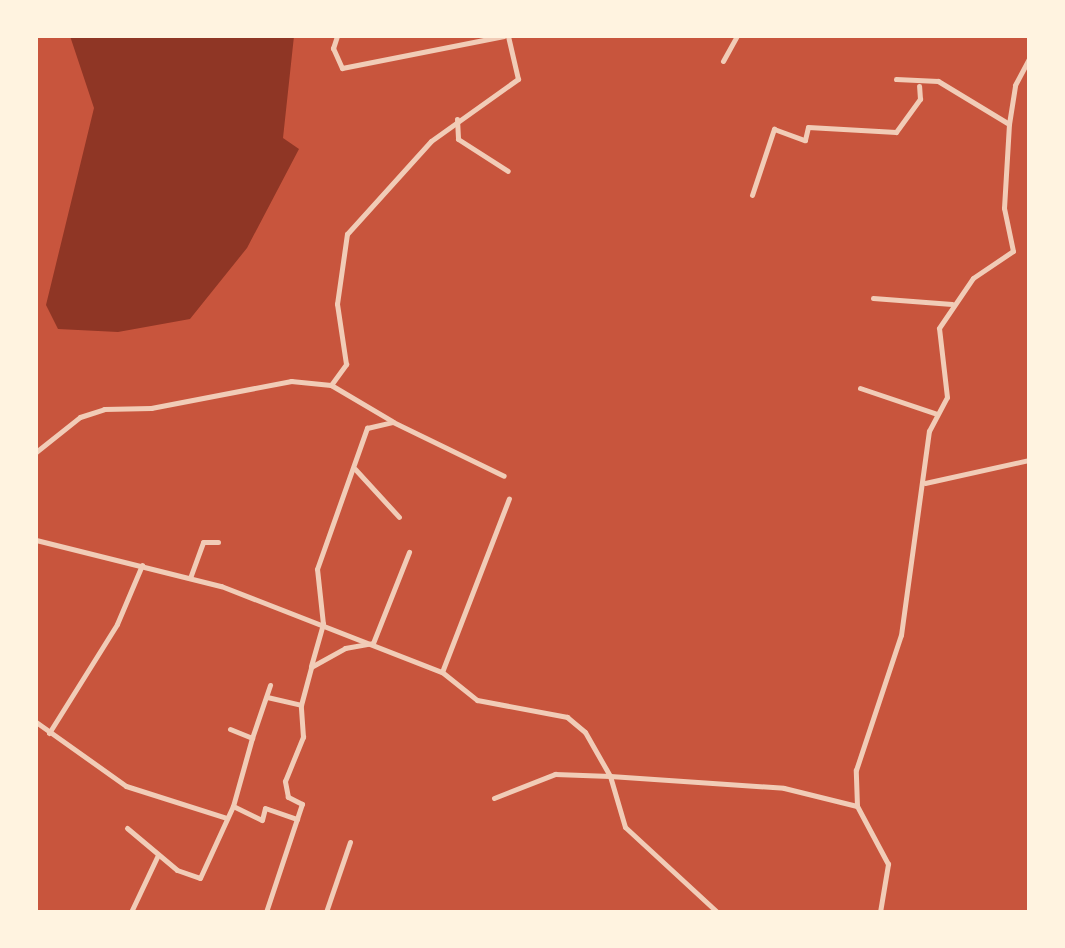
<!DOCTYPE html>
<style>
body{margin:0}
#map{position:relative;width:1065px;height:948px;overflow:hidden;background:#c8553d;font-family:Inter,sans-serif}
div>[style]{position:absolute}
.water>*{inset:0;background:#8f3625}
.minor>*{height:5px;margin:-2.5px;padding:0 2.5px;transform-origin:2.5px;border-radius:2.5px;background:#f1ccb7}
span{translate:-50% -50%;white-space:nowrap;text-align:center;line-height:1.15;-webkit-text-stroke:7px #fff3e0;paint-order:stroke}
.frame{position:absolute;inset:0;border:38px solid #fff3e0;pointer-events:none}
</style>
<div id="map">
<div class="water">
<i style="clip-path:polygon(70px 36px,294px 36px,283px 138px,299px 149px,247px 248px,190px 319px,118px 332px,58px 329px,46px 305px,94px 108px)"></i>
</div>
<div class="minor">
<i style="left:337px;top:36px;width:13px;rotate:108deg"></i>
<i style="left:333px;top:48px;width:22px;rotate:66deg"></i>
<i style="left:342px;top:68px;width:165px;rotate:-11.2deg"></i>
<i style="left:723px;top:61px;width:29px;rotate:-61deg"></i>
<i style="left:896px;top:79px;width:42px;rotate:2.7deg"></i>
<i style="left:938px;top:81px;width:83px;rotate:31.2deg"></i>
<i style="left:457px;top:119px;width:20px;rotate:87deg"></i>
<i style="left:458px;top:139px;width:59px;rotate:32.6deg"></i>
<i style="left:752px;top:195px;width:70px;rotate:-71.6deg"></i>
<i style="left:774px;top:129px;width:33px;rotate:20deg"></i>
<i style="left:805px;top:140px;width:13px;rotate:-77deg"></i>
<i style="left:808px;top:127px;width:88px;rotate:3.3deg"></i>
<i style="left:896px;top:132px;width:41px;rotate:-54deg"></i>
<i style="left:920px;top:99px;width:13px;rotate:-94deg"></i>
<i style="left:873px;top:298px;width:79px;rotate:4.3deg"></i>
<i style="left:331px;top:385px;width:71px;rotate:30.5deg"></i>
<i style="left:860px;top:388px;width:81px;rotate:18.7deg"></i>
<i style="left:36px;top:452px;width:56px;rotate:-38.5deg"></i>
<i style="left:80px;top:417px;width:25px;rotate:-18deg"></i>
<i style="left:104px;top:409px;width:47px;rotate:-1.2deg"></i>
<i style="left:151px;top:408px;width:143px;rotate:-10.9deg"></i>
<i style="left:291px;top:381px;width:40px;rotate:5.7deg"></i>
<i style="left:331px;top:385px;width:26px;rotate:-54deg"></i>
<i style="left:346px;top:364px;width:61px;rotate:-98.5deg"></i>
<i style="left:337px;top:304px;width:71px;rotate:-81.9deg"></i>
<i style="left:347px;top:234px;width:125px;rotate:-47.9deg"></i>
<i style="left:431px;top:141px;width:107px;rotate:-35.5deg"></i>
<i style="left:518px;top:79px;width:44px;rotate:-103.1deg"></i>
<i style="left:355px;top:469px;width:65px;rotate:47.5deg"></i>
<i style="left:925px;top:483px;width:107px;rotate:-12.5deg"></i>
<i style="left:36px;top:540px;width:191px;rotate:14deg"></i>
<i style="left:221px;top:586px;width:237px;rotate:21.3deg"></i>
<i style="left:442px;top:672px;width:45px;rotate:38.7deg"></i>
<i style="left:477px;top:700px;width:92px;rotate:10.7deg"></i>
<i style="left:567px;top:717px;width:23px;rotate:40deg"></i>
<i style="left:585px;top:732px;width:51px;rotate:60.4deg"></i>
<i style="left:610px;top:776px;width:174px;rotate:3.9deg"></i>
<i style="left:784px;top:788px;width:75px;rotate:13.9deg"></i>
<i style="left:190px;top:578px;width:38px;rotate:-70deg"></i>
<i style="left:203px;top:542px;width:15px"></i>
<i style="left:311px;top:666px;width:44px;rotate:-74.1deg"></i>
<i style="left:323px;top:624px;width:55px;rotate:-96.2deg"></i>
<i style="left:317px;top:569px;width:150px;rotate:-70.5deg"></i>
<i style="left:367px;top:428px;width:27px;rotate:-13deg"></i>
<i style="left:393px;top:422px;width:123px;rotate:25.9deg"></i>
<i style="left:442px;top:672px;width:186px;rotate:-68.9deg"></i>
<i style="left:267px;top:697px;width:35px;rotate:13deg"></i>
<i style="left:36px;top:722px;width:110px;rotate:35.4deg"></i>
<i style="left:126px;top:786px;width:106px;rotate:17.6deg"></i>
<i style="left:230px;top:729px;width:24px;rotate:22deg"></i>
<i style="left:252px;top:738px;width:71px;rotate:105.6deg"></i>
<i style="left:49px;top:733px;width:128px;rotate:-58deg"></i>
<i style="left:117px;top:624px;width:64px;rotate:-67deg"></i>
<i style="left:252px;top:738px;width:56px;rotate:-71.2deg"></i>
<i style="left:494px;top:798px;width:66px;rotate:-21.5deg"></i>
<i style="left:555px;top:774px;width:55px;rotate:2.1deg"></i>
<i style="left:610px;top:776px;width:53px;rotate:73.6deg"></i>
<i style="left:625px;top:827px;width:125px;rotate:42.7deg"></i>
<i style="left:127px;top:828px;width:65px;rotate:40deg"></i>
<i style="left:177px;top:870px;width:24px;rotate:19deg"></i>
<i style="left:200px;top:878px;width:79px;rotate:-65.4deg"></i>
<i style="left:233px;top:806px;width:32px;rotate:26deg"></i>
<i style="left:262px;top:820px;width:12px;rotate:-76deg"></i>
<i style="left:265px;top:808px;width:34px;rotate:19deg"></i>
<i style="left:131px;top:912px;width:63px;rotate:-64.7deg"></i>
<i style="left:266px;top:912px;width:114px;rotate:-71.6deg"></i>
<i style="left:302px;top:804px;width:16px;rotate:-153deg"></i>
<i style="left:288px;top:797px;width:16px;rotate:-101deg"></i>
<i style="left:285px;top:781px;width:48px;rotate:-67.8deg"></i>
<i style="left:303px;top:737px;width:32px;rotate:-94deg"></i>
<i style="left:301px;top:705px;width:39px;rotate:-75deg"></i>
<i style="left:311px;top:667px;width:39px;rotate:-29deg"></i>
<i style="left:345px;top:648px;width:28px;rotate:-10deg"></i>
<i style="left:373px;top:643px;width:98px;rotate:-68.4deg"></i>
<i style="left:326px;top:912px;width:74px;rotate:-71.1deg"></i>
<i style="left:880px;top:912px;width:49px;rotate:-80.5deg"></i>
<i style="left:888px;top:864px;width:66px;rotate:-118.1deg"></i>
<i style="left:857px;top:806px;width:36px;rotate:-92deg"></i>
<i style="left:856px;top:770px;width:142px;rotate:-71.6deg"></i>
<i style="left:901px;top:635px;width:206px;rotate:-82.2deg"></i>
<i style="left:929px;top:431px;width:38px;rotate:-62deg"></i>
<i style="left:947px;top:397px;width:69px;rotate:-96.6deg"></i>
<i style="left:939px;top:328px;width:60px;rotate:-55.8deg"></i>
<i style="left:973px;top:278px;width:48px;rotate:-34deg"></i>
<i style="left:1013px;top:251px;width:44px;rotate:-101.8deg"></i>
<i style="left:1004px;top:208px;width:84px;rotate:-86.6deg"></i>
<i style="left:1009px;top:124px;width:39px;rotate:-81deg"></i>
<i style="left:1015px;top:85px;width:30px;rotate:-62deg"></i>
</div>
<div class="frame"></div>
</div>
